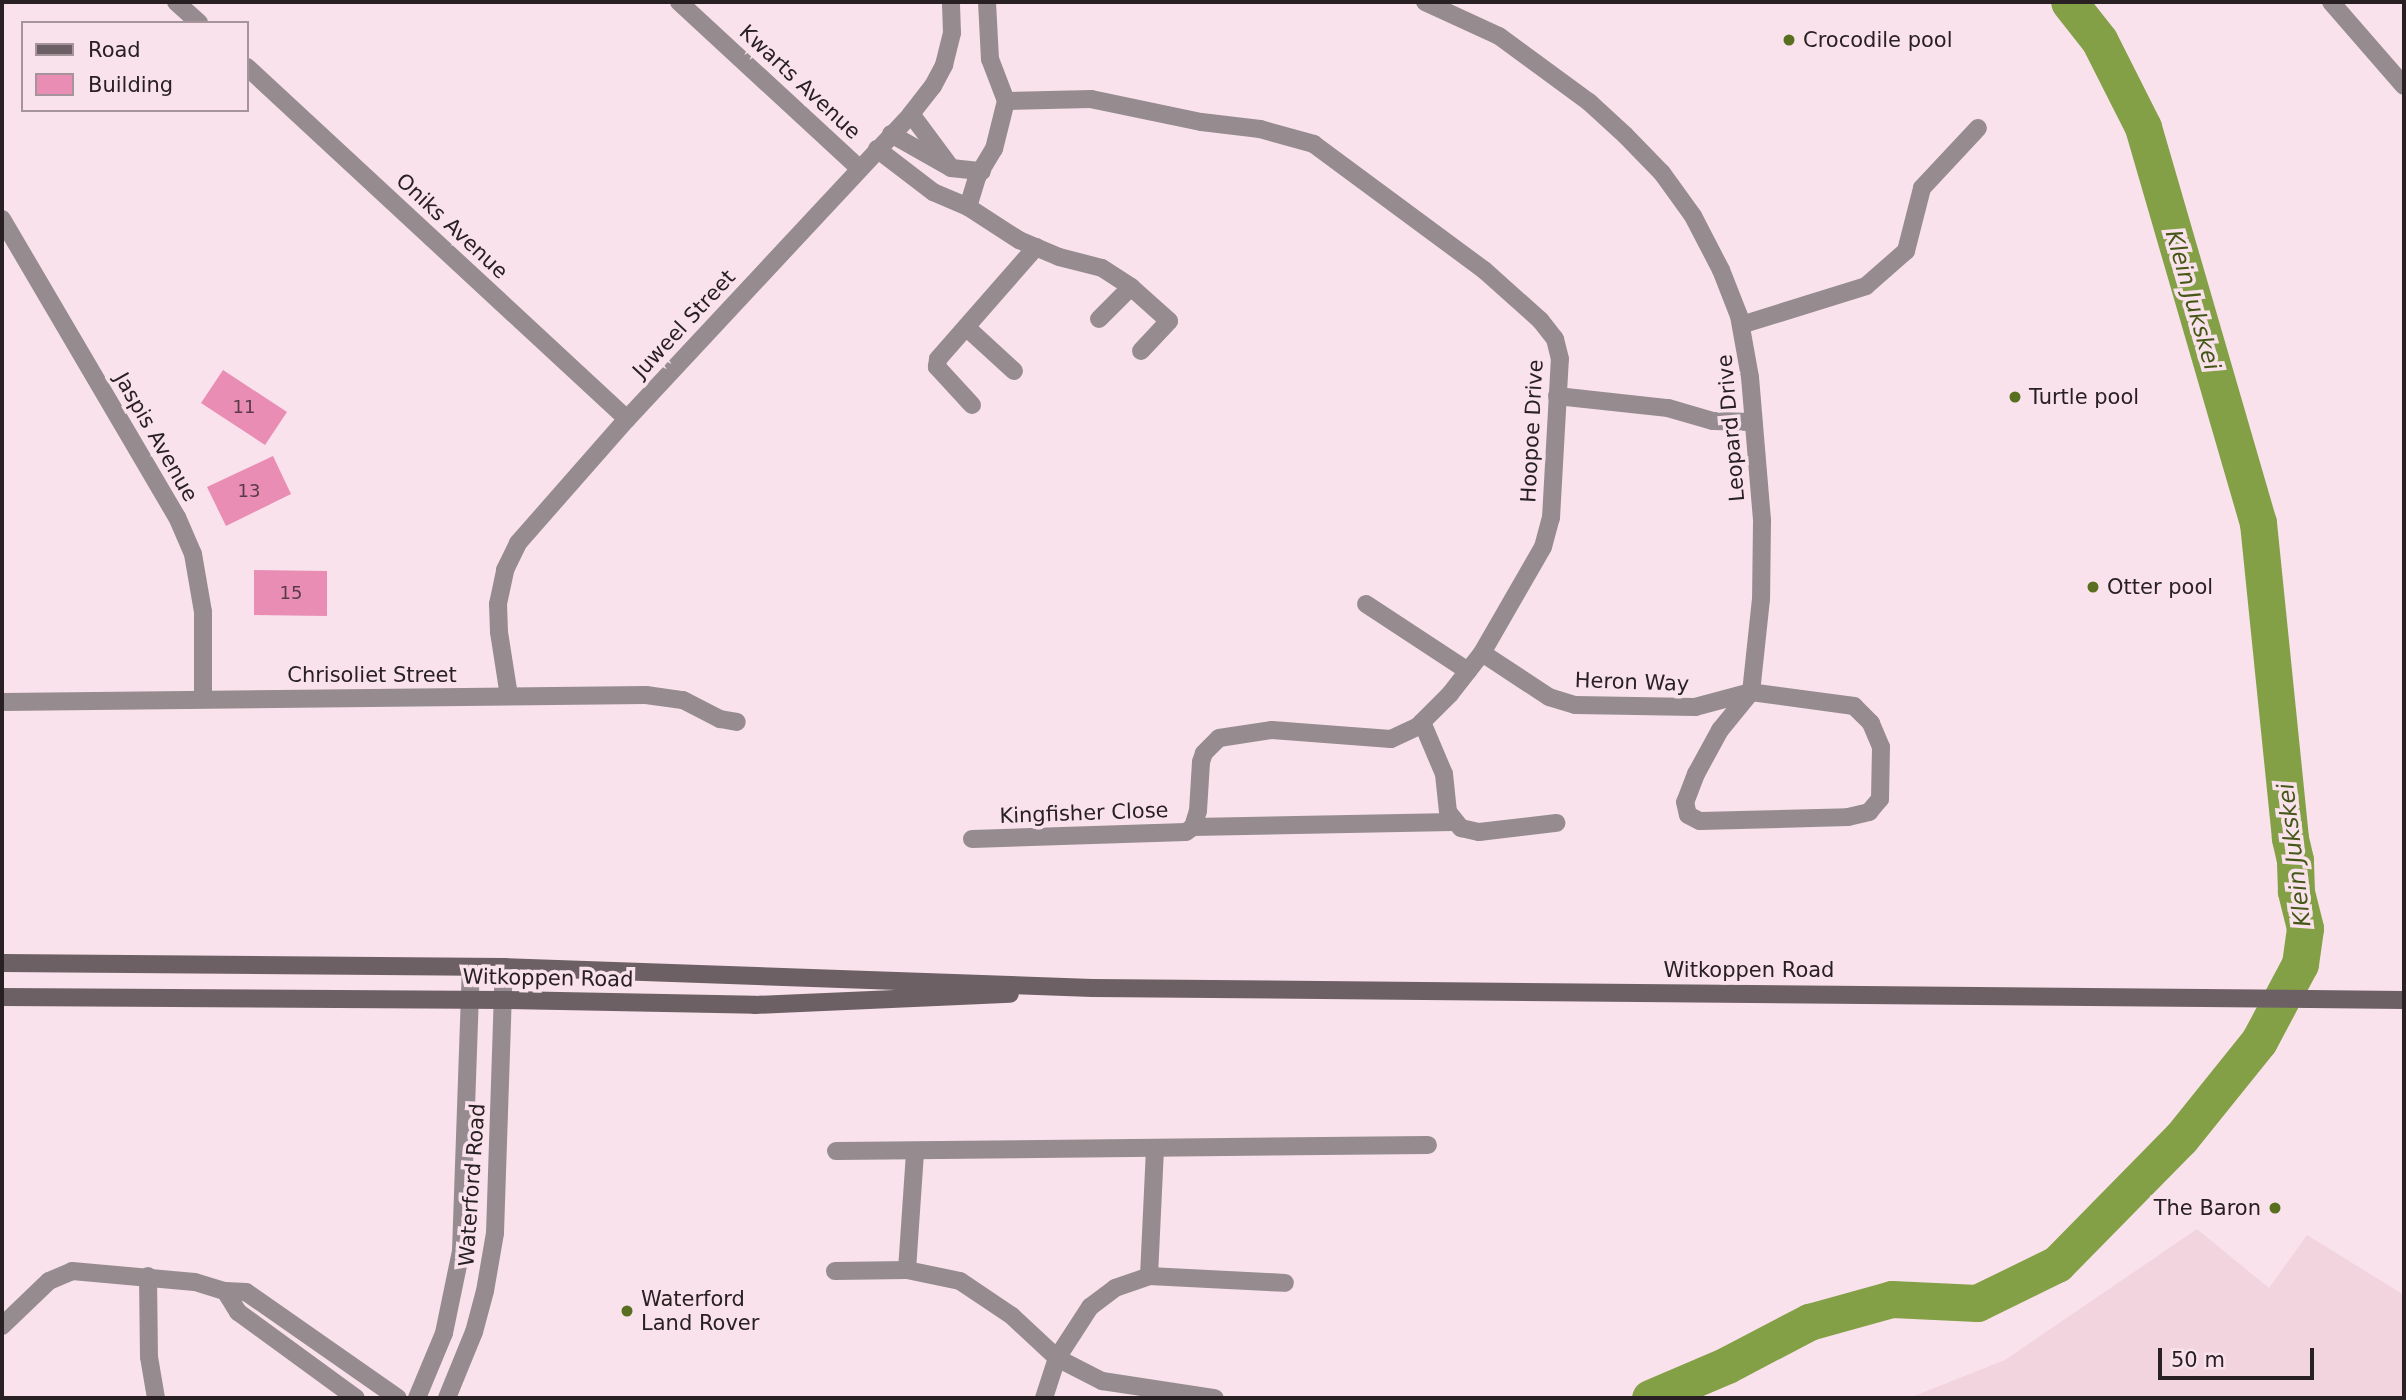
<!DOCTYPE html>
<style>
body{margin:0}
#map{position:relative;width:2406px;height:1400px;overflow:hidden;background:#f9e2eb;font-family:"DejaVu Sans",sans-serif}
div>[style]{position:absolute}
.built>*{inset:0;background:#f2d4df}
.river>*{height:37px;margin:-18.5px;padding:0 18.5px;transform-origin:18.5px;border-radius:18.5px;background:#84a046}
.building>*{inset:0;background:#ea8db4}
.street>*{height:18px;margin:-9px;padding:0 9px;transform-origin:9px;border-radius:9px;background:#968c90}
.secondary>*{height:18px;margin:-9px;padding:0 9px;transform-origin:9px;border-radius:9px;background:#6d6065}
.dots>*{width:19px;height:19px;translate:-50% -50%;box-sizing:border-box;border:4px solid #f9e2eb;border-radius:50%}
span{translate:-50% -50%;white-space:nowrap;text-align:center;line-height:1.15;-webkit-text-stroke:7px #f9e2eb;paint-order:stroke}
.number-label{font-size:18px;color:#583b47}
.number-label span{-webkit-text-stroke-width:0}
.poi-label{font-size:21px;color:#282023}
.left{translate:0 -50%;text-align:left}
.right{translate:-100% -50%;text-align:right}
.street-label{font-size:21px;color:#282023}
.water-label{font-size:23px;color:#445716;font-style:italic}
.frame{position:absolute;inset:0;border:4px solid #282023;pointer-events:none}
.legend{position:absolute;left:21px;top:21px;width:228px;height:91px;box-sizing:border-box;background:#f9e2eb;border:2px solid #a5949b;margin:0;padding:9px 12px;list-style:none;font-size:21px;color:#282023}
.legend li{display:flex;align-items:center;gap:14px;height:35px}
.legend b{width:35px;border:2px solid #a5949b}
.scale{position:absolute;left:2158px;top:1348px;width:156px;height:32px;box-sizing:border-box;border:4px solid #282023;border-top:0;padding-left:9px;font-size:21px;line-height:24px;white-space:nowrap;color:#282023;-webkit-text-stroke:5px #f9e2eb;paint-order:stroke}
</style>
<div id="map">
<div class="built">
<i style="clip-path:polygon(2197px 1229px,2269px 1288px,2307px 1235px,2404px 1295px,2404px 1398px,1909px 1398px,2005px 1360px)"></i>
</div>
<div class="river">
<i style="left:1650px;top:1398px;width:84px;rotate:-23.2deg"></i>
<i style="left:1727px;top:1365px;width:93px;rotate:-27.7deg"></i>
<i style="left:1809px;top:1322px;width:86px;rotate:-15.5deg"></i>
<i style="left:1892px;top:1299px;width:85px;rotate:2.7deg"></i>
<i style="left:1977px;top:1303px;width:89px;rotate:-26deg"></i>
<i style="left:2057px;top:1264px;width:177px;rotate:-45.5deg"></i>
<i style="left:2181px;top:1138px;width:124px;rotate:-51.2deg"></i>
<i style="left:2259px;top:1041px;width:87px;rotate:-62deg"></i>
<i style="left:2300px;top:964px;width:36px;rotate:-82deg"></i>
<i style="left:2305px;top:928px;width:38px;rotate:-104deg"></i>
<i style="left:2296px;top:891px;width:31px;rotate:-92deg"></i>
<i style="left:2295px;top:860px;width:23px;rotate:-103deg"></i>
<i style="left:2290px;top:838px;width:317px;rotate:-95.8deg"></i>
<i style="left:2258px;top:523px;width:412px;rotate:-106.2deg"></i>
<i style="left:2143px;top:127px;width:97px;rotate:-116.8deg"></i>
<i style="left:2099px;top:40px;width:48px;rotate:-128.3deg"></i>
</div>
<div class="building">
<i style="clip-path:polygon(223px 370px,287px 412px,265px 445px,201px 403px)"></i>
<i style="clip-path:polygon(273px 456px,291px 494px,226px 526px,207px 487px)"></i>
<i style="clip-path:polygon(254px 570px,327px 571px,327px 616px,254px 615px)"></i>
</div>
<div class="street">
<i style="left:176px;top:2px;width:31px;rotate:42deg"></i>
<i style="left:679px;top:2px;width:245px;rotate:42.7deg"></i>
<i style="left:987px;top:2px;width:57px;rotate:87deg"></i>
<i style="left:990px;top:59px;width:45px;rotate:69.1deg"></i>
<i style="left:1425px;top:2px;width:81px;rotate:24.7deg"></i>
<i style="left:1499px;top:36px;width:112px;rotate:36.3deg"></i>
<i style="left:1589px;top:102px;width:49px;rotate:42.5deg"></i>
<i style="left:1625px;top:135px;width:53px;rotate:45.8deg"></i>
<i style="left:1662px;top:173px;width:53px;rotate:54.2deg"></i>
<i style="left:1693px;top:216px;width:61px;rotate:62.6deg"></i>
<i style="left:1721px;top:270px;width:49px;rotate:68.6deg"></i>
<i style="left:1739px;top:316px;width:62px;rotate:79.8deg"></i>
<i style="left:1750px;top:377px;width:144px;rotate:85.2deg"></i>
<i style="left:1762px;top:521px;width:78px;rotate:90.7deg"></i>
<i style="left:1761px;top:599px;width:94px;rotate:96.1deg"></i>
<i style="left:1751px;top:692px;width:49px;rotate:129.2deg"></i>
<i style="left:1720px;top:730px;width:50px;rotate:118.6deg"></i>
<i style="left:1696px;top:774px;width:30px;rotate:111deg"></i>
<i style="left:1685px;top:802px;width:13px;rotate:77deg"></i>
<i style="left:1688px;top:815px;width:13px;rotate:27deg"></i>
<i style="left:1700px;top:821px;width:148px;rotate:-1.5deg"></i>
<i style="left:1848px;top:817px;width:22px;rotate:-13deg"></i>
<i style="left:1869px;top:812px;width:17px;rotate:-50deg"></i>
<i style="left:1880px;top:799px;width:52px;rotate:-88.9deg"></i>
<i style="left:1881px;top:747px;width:26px;rotate:-113deg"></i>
<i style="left:1871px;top:723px;width:24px;rotate:-135deg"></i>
<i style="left:1854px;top:706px;width:104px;rotate:-172.3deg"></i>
<i style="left:1751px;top:692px;width:58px;rotate:165deg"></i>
<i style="left:1695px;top:707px;width:120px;rotate:-179deg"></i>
<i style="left:1575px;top:705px;width:27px;rotate:-163deg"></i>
<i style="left:1549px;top:697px;width:80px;rotate:-146.7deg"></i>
<i style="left:2331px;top:2px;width:111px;rotate:49deg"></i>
<i style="left:247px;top:67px;width:518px;rotate:42.81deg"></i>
<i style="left:911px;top:114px;width:64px;rotate:53.3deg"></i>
<i style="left:891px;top:134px;width:69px;rotate:29.5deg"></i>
<i style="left:951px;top:168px;width:31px;rotate:6deg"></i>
<i style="left:877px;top:149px;width:71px;rotate:37.5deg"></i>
<i style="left:933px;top:192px;width:38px;rotate:23deg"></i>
<i style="left:968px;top:207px;width:61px;rotate:32.9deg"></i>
<i style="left:1019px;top:240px;width:43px;rotate:23deg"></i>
<i style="left:1059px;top:257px;width:44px;rotate:14.3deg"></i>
<i style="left:1102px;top:268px;width:35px;rotate:33deg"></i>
<i style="left:1131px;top:287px;width:51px;rotate:41.8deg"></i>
<i style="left:1169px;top:321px;width:41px;rotate:133deg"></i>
<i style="left:968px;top:207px;width:31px;rotate:-73deg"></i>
<i style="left:977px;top:177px;width:33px;rotate:-59deg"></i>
<i style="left:994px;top:149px;width:49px;rotate:-76deg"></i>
<i style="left:2px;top:219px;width:346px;rotate:59.6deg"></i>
<i style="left:177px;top:517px;width:40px;rotate:66.6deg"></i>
<i style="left:193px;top:554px;width:59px;rotate:80.2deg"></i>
<i style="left:203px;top:612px;width:87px;rotate:90deg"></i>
<i style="left:1099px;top:319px;width:45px;rotate:-45deg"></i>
<i style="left:1741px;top:325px;width:131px;rotate:-17.3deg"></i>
<i style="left:1866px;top:286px;width:53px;rotate:-41.2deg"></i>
<i style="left:1906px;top:251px;width:65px;rotate:-75.7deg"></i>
<i style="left:1922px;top:188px;width:82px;rotate:-47deg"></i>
<i style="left:966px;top:327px;width:65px;rotate:42.5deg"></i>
<i style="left:1557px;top:396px;width:112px;rotate:6.2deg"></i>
<i style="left:1668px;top:408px;width:47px;rotate:16.1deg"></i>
<i style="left:1713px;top:421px;width:40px;rotate:1.4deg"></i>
<i style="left:972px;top:405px;width:52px;rotate:-132.6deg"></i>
<i style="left:937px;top:367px;width:8px;rotate:-83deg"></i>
<i style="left:938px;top:359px;width:149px;rotate:-48.8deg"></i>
<i style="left:1366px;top:604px;width:122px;rotate:33.3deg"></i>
<i style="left:509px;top:696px;width:65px;rotate:-98.9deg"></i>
<i style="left:499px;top:632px;width:28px;rotate:-92deg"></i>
<i style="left:498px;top:604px;width:35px;rotate:-78deg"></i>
<i style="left:505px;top:570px;width:30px;rotate:-64deg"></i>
<i style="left:518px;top:543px;width:165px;rotate:-48.7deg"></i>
<i style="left:627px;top:419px;width:417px;rotate:-47deg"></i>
<i style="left:911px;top:114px;width:36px;rotate:-52deg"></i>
<i style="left:933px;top:86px;width:24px;rotate:-62deg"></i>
<i style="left:944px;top:65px;width:33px;rotate:-76deg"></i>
<i style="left:952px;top:33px;width:31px;rotate:-92deg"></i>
<i style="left:2px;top:702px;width:644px;rotate:-0.62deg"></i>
<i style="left:646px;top:695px;width:37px;rotate:8deg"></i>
<i style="left:683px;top:700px;width:42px;rotate:27.2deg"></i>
<i style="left:720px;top:719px;width:17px;rotate:10deg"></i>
<i style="left:1422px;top:722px;width:56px;rotate:67.1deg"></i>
<i style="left:1444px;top:774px;width:38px;rotate:84deg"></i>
<i style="left:1448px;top:812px;width:21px;rotate:51deg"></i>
<i style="left:1461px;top:828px;width:18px;rotate:13deg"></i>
<i style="left:1479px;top:832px;width:78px;rotate:-6.7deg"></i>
<i style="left:1193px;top:827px;width:260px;rotate:-1.1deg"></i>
<i style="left:972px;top:839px;width:214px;rotate:-1.9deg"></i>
<i style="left:1186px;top:832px;width:9px;rotate:-36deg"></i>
<i style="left:1193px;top:827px;width:17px;rotate:-73deg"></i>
<i style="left:1198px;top:811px;width:49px;rotate:-86.5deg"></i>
<i style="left:1201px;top:762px;width:9px;rotate:-72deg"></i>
<i style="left:1204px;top:753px;width:21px;rotate:-45deg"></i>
<i style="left:1219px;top:738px;width:54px;rotate:-8.6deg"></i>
<i style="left:1272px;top:730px;width:119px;rotate:4.3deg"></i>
<i style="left:1391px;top:739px;width:29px;rotate:-25deg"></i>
<i style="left:1417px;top:727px;width:47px;rotate:-45deg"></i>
<i style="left:1450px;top:694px;width:52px;rotate:-52deg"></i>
<i style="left:1482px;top:653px;width:122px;rotate:-60.1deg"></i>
<i style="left:1543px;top:547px;width:30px;rotate:-75deg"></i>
<i style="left:1551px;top:518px;width:159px;rotate:-86.8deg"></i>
<i style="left:1560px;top:359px;width:21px;rotate:-104deg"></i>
<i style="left:1555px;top:339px;width:24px;rotate:-128deg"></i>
<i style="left:1540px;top:320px;width:75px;rotate:-138.2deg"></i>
<i style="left:1484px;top:270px;width:212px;rotate:-143.5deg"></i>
<i style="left:1314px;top:144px;width:56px;rotate:-164.5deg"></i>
<i style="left:1260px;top:129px;width:59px;rotate:-173.2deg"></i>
<i style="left:1201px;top:122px;width:112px;rotate:-168.2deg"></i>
<i style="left:1091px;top:99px;width:85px;rotate:178.7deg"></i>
<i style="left:836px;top:1151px;width:592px;rotate:-0.58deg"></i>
<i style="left:907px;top:1270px;width:118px;rotate:-86.1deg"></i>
<i style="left:835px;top:1271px;width:72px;rotate:-0.8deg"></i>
<i style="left:907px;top:1270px;width:54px;rotate:11.7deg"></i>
<i style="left:960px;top:1281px;width:63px;rotate:33.9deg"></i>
<i style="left:1012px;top:1316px;width:62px;rotate:43deg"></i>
<i style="left:1057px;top:1358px;width:51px;rotate:27.1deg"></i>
<i style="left:1102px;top:1381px;width:114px;rotate:8.6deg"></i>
<i style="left:148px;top:1276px;width:81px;rotate:89.3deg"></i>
<i style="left:149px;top:1357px;width:42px;rotate:80.3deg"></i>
<i style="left:1149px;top:1276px;width:127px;rotate:-87.3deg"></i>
<i style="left:225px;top:1291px;width:25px;rotate:58deg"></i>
<i style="left:238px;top:1312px;width:146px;rotate:36.1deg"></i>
<i style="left:2px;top:1326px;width:65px;rotate:-43.8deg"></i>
<i style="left:49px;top:1281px;width:25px;rotate:-23deg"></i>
<i style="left:72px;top:1271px;width:123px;rotate:5.1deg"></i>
<i style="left:195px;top:1282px;width:31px;rotate:17deg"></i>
<i style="left:225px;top:1291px;width:21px;rotate:3deg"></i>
<i style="left:246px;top:1292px;width:185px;rotate:34.9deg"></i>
<i style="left:417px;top:1398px;width:70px;rotate:-67.4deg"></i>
<i style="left:444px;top:1333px;width:84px;rotate:-78.3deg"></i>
<i style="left:461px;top:1251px;width:283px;rotate:-88deg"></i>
<i style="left:447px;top:1398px;width:71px;rotate:-67.8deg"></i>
<i style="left:474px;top:1332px;width:42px;rotate:-75deg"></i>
<i style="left:485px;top:1291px;width:59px;rotate:-80.2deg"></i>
<i style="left:495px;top:1233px;width:266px;rotate:-88.1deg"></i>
<i style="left:1044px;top:1398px;width:42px;rotate:-72deg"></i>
<i style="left:1057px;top:1358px;width:61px;rotate:-57.1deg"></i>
<i style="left:1090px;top:1307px;width:31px;rotate:-37deg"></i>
<i style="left:1115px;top:1288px;width:36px;rotate:-19deg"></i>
<i style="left:1149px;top:1276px;width:136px;rotate:2.9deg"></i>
</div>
<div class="secondary">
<i style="left:2px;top:963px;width:502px;rotate:0.46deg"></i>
<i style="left:504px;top:967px;width:589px;rotate:2.04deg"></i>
<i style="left:1093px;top:988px;width:1311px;rotate:0.52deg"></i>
<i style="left:2px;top:997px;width:502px;rotate:0.34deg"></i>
<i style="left:504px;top:1000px;width:251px;rotate:1.1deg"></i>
<i style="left:755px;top:1005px;width:255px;rotate:-2.5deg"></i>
</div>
<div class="dots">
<i style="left:1789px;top:40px;background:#586f20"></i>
<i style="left:2015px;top:397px;background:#586f20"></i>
<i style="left:2093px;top:587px;background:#586f20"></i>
<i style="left:2275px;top:1208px;background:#586f20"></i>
<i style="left:627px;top:1311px;background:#586f20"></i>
</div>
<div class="number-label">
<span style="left:244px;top:407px">11</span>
<span style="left:249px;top:491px">13</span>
<span style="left:291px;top:593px">15</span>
</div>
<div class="poi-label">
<span class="left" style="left:1803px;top:40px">Crocodile pool</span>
<span class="left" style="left:2029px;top:397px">Turtle pool</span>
<span class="left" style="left:2107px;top:587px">Otter pool</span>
<span class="right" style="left:2261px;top:1208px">The Baron</span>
<span class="left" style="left:641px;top:1311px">Waterford<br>Land Rover</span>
</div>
<div class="street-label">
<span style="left:800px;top:82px;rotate:43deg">Kwarts Avenue</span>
<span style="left:452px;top:226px;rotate:43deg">Oniks Avenue</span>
<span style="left:684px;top:324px;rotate:-47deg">Juweel Street</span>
<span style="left:1731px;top:428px;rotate:-95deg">Leopard Drive</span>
<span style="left:1532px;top:431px;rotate:-87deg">Hoopoe Drive</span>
<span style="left:156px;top:437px;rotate:60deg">Jaspis Avenue</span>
<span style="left:372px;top:675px">Chrisoliet Street</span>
<span style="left:1632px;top:682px;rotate:2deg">Heron Way</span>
<span style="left:1084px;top:813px;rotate:-2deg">Kingfisher Close</span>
<span style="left:1749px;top:970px">Witkoppen Road</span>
<span style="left:548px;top:978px;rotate:1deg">Witkoppen Road</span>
<span style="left:472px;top:1185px;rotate:-86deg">Waterford Road</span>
</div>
<div class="water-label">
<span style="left:2193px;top:300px;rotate:74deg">Klein Jukskei</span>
<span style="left:2294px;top:855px;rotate:-97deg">Klein Jukskei</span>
</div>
<div class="frame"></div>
<ul class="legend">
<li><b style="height:9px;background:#6d6065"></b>Road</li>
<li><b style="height:19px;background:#ea8db4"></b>Building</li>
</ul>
<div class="scale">50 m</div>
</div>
